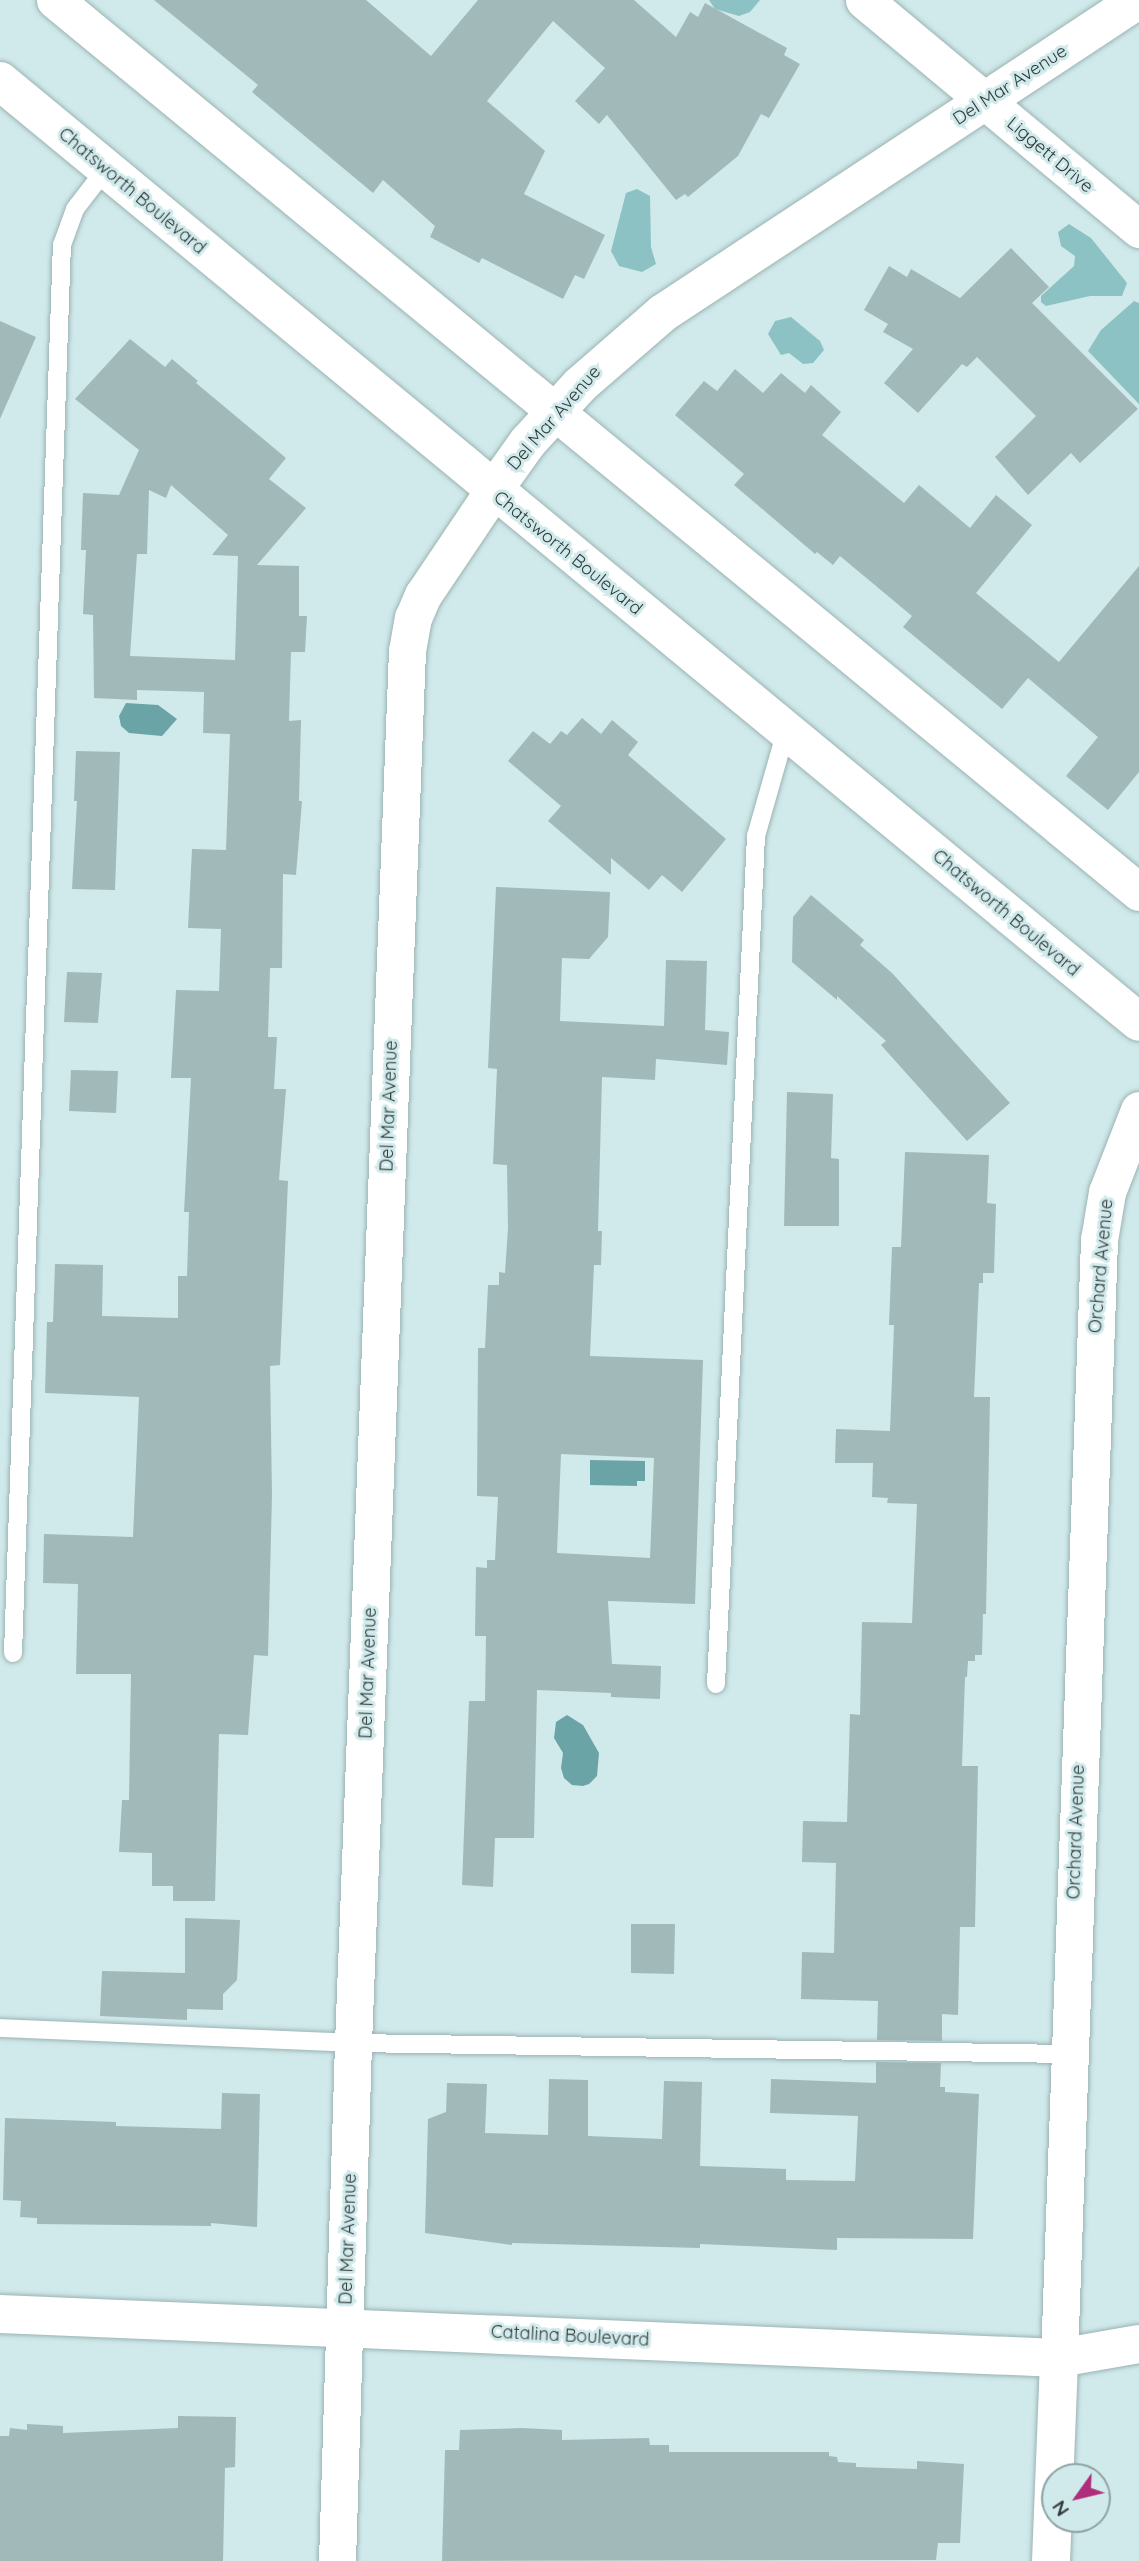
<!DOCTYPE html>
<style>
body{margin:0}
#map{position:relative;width:1139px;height:2561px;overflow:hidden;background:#d0e9ea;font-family:Quicksand,sans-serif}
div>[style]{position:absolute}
.green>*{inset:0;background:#8dc2c4}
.water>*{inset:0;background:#6aa4a7}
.building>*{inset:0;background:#a1b9b9}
.roads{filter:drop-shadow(0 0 2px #9bb3b3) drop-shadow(0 0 2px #9bb3b3)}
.service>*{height:18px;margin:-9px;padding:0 9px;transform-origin:9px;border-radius:9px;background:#fff}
.minor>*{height:37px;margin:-18.5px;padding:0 18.5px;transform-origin:18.5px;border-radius:18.5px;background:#fff}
.tertiary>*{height:38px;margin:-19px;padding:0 19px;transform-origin:19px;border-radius:19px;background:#fff}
.secondary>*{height:38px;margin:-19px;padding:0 19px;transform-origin:19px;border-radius:19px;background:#fff}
span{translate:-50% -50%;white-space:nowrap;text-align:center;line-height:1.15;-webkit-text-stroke:6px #d0e9ea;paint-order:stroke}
.street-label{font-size:18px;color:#303a3a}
.north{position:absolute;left:1041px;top:2463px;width:70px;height:70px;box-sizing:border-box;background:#d0e9ea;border:2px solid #90a3a4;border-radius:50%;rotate:236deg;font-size:19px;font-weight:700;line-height:28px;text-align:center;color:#303a3a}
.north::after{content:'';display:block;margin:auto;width:24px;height:32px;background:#af2e7b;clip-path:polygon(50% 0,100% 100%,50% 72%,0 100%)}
</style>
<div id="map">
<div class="green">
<i style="clip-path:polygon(709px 0,760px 0,750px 12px,739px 16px,715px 9px)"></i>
<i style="clip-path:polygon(637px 189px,650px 196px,651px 247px,656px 264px,642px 272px,619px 266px,611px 251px,626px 193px)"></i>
<i style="clip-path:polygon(1069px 224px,1091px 238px,1127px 283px,1122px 296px,1090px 296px,1046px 306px,1041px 302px,1041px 296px,1074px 266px,1075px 256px,1061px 246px,1058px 232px)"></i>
<i style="clip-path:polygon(1134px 301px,1139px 303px,1139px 404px,1088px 351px,1101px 330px)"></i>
<i style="clip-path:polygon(791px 317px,820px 341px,824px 350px,813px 363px,803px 364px,789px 353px,781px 355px,768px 334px,775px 321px)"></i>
</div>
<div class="water">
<i style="clip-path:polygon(126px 703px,158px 705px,177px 719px,162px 736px,129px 733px,121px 726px,119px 716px)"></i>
<i style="clip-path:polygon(590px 1460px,645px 1461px,645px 1481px,637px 1481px,637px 1486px,590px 1485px)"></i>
<i style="clip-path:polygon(567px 1715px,583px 1725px,599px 1753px,597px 1776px,589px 1784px,583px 1786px,572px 1785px,564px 1778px,561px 1768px,563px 1753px,554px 1738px,556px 1722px)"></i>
</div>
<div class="building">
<i style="clip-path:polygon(154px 0,366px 0,431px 56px,478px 0,634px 0,676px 37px,690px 12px,698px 17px,705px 3px,787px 48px,784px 55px,800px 64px,769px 118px,761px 114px,738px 156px,688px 197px,685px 194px,676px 200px,607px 115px,599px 124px,575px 101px,605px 68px,553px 21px,487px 101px,545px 151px,524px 194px,605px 235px,584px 279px,575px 275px,563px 299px,482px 258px,479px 263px,430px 237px,435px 226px,383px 180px,373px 193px,252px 92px,258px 85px)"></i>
<i style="clip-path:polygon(1011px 248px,1049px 287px,1032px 303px,1138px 409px,1080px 463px,1071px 453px,1028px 495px,995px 457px,1036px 416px,977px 357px,967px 367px,962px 364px,918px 413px,884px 383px,913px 349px,883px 332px,888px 324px,864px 310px,889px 266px,907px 277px,911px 269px,960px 298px)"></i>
<i style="clip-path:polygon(0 321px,36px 337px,0 419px)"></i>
<i style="clip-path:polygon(evenodd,130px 339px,165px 367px,172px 359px,198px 381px,196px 383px,286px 458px,269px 479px,306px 508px,257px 565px,299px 566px,299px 616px,307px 616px,305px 652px,291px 652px,289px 721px,301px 720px,299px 801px,302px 801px,296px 875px,283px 874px,282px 968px,270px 968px,268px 1037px,277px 1037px,274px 1089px,286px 1089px,279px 1180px,288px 1181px,280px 1365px,270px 1366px,272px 1495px,268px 1656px,254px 1655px,248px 1735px,219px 1734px,215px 1901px,173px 1901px,173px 1886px,152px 1886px,152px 1853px,119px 1852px,122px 1800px,129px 1800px,131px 1674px,76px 1674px,78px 1584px,43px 1583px,44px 1534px,133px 1537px,139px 1397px,45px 1393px,47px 1322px,53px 1322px,55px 1264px,103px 1265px,102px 1316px,178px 1318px,178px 1276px,187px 1276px,189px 1212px,184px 1212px,191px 1078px,171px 1078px,176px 990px,219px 991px,221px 929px,188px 928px,192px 849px,226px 850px,230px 734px,203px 733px,204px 692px,137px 690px,137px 700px,94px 698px,93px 615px,83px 614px,86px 550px,81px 550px,83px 493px,119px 495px,139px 450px,75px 399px,130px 339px,171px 485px,228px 535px,212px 555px,238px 556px,235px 660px,130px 656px,137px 554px,147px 554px,149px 490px,166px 498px,171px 485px)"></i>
<i style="clip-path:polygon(735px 369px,763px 393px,781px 373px,805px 393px,811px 385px,841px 412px,822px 435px,904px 503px,919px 485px,970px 528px,996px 495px,1032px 525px,976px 593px,1059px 662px,1139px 566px,1139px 772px,1108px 810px,1066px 776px,1098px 737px,1028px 678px,1002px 709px,903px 627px,912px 616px,840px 556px,833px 565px,817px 552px,815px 554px,734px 485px,744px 474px,675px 415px,704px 381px,717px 391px)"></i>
<i style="clip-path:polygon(582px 718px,601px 734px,612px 720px,638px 742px,628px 755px,726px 839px,682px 892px,662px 875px,649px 890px,611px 858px,611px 875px,548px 821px,561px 806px,508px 761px,533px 731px,550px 744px,561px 731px,567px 735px)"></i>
<i style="clip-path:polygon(76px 751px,120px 752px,115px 890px,72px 889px,77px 801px,74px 801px)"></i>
<i style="clip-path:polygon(evenodd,496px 887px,610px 892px,608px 937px,589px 959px,562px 958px,560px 1021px,664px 1026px,666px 960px,707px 961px,705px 1030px,729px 1032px,727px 1065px,656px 1059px,655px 1080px,602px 1077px,598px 1231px,602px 1231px,601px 1265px,594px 1265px,590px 1356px,703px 1360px,695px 1604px,608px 1601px,612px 1664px,661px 1666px,660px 1699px,611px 1697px,611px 1693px,537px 1690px,534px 1838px,495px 1838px,493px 1887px,462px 1885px,469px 1701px,485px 1701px,486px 1636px,475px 1636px,476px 1567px,487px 1568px,487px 1560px,495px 1560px,498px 1497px,477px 1496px,478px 1348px,485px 1348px,488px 1285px,499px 1285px,499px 1272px,505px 1273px,508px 1228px,507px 1165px,493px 1164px,497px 1069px,488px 1068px,496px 887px,561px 1454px,654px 1458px,650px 1558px,557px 1553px,561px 1454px)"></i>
<i style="clip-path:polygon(811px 895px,864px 940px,860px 945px,892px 973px,1010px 1103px,967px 1141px,881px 1045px,886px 1041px,837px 996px,837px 1000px,792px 962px,793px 917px)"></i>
<i style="clip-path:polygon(67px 972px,102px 973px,98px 1023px,64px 1022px)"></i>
<i style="clip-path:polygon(71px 1070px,118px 1071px,116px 1113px,69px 1111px)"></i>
<i style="clip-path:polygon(787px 1092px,833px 1094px,831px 1158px,839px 1159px,839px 1226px,784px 1226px)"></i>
<i style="clip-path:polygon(905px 1152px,989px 1155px,987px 1203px,996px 1204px,994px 1273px,983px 1273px,983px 1283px,979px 1283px,974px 1397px,990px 1397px,986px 1614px,983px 1614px,982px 1655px,975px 1655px,975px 1661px,968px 1661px,967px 1677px,965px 1677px,962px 1766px,978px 1766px,975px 1927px,960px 1927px,958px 2015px,942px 2014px,942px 2041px,877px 2040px,878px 2001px,801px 1999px,802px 1952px,834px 1953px,836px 1863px,802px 1862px,803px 1821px,847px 1822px,850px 1714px,860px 1715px,862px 1622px,912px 1623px,917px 1504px,887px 1503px,888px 1498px,872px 1497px,873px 1463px,835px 1463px,836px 1429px,890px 1431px,894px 1325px,889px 1325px,892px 1247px,901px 1247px)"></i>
<i style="clip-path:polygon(185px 1918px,240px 1920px,237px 1980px,223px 1994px,223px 2010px,187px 2009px,187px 2020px,100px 2016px,102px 1971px,185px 1973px)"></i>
<i style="clip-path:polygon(631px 1924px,675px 1924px,674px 1974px,631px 1973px)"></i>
<i style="clip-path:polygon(876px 2062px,941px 2063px,940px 2087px,945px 2087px,945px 2092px,979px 2094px,973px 2239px,837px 2238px,837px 2250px,700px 2244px,700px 2248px,512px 2243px,512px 2245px,425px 2233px,428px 2119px,446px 2112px,447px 2083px,487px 2084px,485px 2133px,548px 2135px,549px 2079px,588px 2080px,588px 2136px,662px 2139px,664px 2081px,702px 2082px,700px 2166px,786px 2169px,786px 2180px,855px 2181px,858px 2116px,770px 2113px,771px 2079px,876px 2083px)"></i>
<i style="clip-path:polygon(222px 2093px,260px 2094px,257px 2227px,211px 2223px,211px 2226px,37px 2224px,37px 2218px,20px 2217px,21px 2201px,3px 2200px,5px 2118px,116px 2122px,116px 2126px,221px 2129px)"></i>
<i style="clip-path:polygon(178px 2416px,236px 2417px,235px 2467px,225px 2468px,223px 2561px,0 2561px,0 2436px,9px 2436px,10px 2428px,27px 2430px,27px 2424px,63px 2426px,63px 2433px,178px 2428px)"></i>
<i style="clip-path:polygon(522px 2428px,562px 2430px,562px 2440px,649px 2438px,650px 2445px,669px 2445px,669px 2452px,829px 2452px,829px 2456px,837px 2457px,838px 2462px,856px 2463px,856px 2467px,917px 2469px,917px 2461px,964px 2464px,960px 2543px,938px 2543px,936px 2560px,442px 2561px,445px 2450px,459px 2450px,460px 2430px)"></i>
</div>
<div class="roads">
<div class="service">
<i style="left:13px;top:1653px;width:1409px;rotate:-88.01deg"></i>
<i style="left:62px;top:245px;width:38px;rotate:-70deg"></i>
<i style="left:75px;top:209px;width:49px;rotate:-52.4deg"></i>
<i style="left:716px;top:1684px;width:849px;rotate:-87.3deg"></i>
<i style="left:756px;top:836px;width:109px;rotate:-74.1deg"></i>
<i style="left:0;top:2028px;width:353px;rotate:2.4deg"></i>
<i style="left:353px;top:2043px;width:715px;rotate:0.88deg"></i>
</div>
<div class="minor">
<i style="left:55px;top:0;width:1404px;rotate:39.45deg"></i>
<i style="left:864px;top:0;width:358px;rotate:39.8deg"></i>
<i style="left:1059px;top:2358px;width:1119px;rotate:-87.95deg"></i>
<i style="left:1099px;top:1240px;width:49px;rotate:-80.5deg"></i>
<i style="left:1107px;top:1192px;width:88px;rotate:-68.7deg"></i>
<i style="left:337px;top:2561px;width:518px;rotate:-88.23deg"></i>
<i style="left:353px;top:2043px;width:1393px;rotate:-87.78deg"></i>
<i style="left:407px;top:651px;width:34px;rotate:-80deg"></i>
<i style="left:413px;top:618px;width:25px;rotate:-67deg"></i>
<i style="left:423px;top:595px;width:125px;rotate:-56.1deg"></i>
</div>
<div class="tertiary">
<i style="left:493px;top:491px;width:60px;rotate:-54.5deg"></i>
<i style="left:528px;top:442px;width:77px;rotate:-47.6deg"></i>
<i style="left:580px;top:385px;width:110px;rotate:-40.9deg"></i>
<i style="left:663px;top:313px;width:569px;rotate:-33.38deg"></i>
<i style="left:1051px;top:2561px;width:203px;rotate:-87.7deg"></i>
</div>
<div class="secondary">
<i style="left:0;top:81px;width:1477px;rotate:39.56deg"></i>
<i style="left:0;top:2314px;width:1060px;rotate:2.38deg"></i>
<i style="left:1059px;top:2358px;width:81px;rotate:-9.9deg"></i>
</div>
</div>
<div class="street-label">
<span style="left:1010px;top:85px;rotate:-33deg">Del Mar Avenue</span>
<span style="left:1050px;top:155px;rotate:40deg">Liggett Drive</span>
<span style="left:132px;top:191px;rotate:40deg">Chatsworth Boulevard</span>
<span style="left:554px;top:418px;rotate:-49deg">Del Mar Avenue</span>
<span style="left:568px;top:553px;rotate:39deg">Chatsworth Boulevard</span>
<span style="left:1006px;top:913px;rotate:40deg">Chatsworth Boulevard</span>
<span style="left:389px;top:1106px;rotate:-88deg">Del Mar Avenue</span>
<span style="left:1101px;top:1266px;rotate:-85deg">Orchard Avenue</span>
<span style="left:368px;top:1673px;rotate:-88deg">Del Mar Avenue</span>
<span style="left:1076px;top:1832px;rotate:-88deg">Orchard Avenue</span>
<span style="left:348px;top:2239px;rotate:-88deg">Del Mar Avenue</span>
<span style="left:570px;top:2336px;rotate:3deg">Catalina Boulevard</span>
</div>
<div class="north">N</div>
</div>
